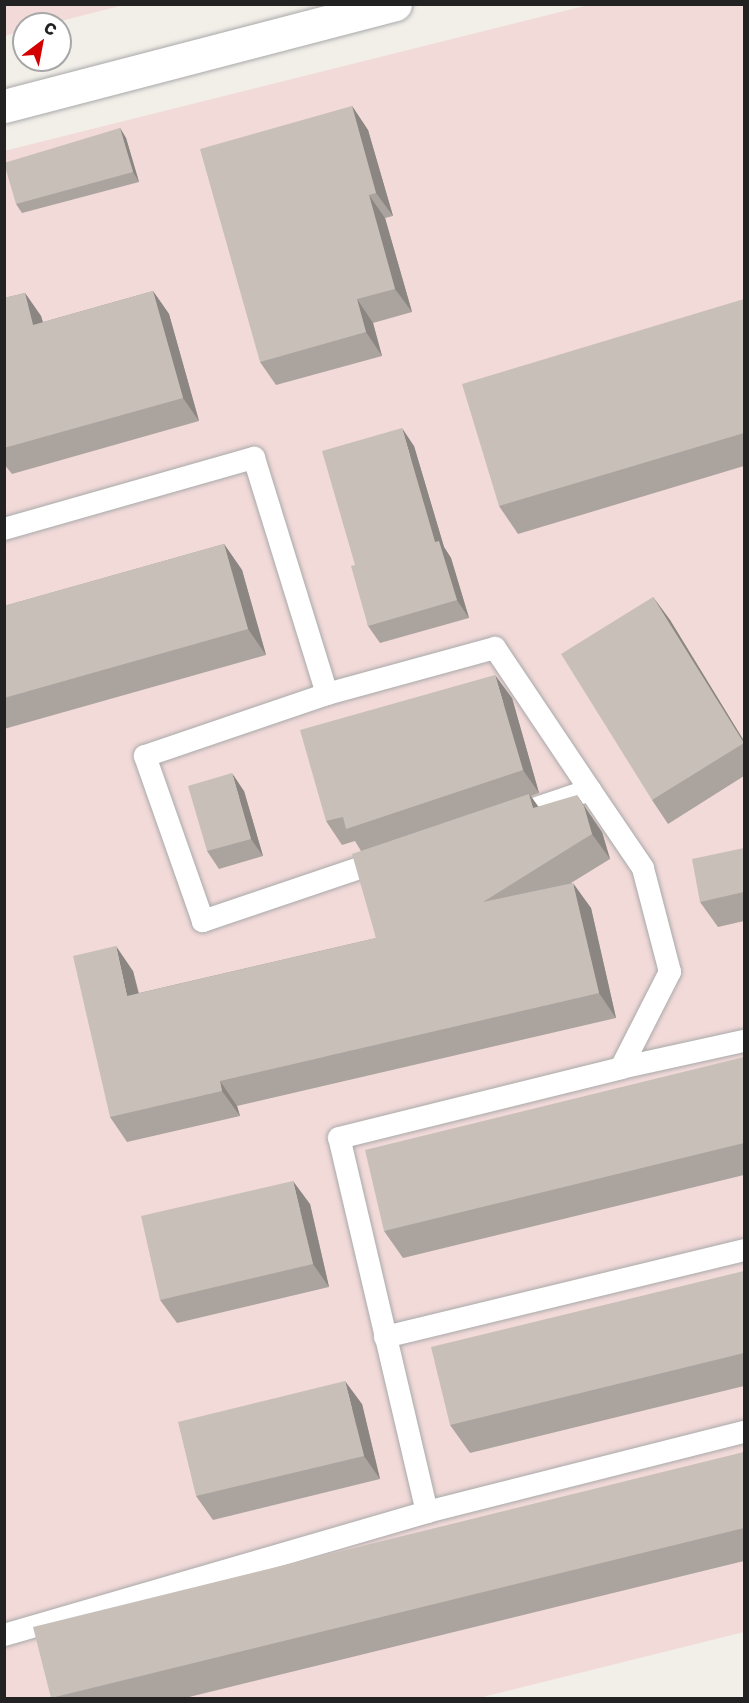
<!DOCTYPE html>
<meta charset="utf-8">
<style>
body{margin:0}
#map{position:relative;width:749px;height:1703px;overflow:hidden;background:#f2efe9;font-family:"Golos Text",sans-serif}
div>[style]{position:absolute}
.commercial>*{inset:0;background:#f2dad9}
.roads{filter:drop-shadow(0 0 2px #a9a9a9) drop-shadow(0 0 2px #a9a9a9)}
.lane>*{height:22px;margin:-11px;padding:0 11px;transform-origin:11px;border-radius:11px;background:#fff}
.street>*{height:33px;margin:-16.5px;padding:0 16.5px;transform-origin:16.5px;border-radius:16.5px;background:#fff}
.wall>*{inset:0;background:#aba49e}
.shaded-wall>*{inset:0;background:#8b8681}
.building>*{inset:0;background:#c7bfb8}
span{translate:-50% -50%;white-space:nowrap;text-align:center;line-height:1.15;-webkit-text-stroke:4.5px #fff;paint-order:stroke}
.frame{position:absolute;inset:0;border:6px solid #222;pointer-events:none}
.north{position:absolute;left:12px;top:12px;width:60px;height:60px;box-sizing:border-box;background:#fff;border:2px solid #a7a7a7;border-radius:50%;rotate:32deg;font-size:16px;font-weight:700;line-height:24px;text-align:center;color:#222}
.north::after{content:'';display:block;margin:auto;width:21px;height:27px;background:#d40000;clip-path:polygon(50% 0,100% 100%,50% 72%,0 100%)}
</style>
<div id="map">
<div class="commercial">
<i style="clip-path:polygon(5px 4px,124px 4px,124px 5px,49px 24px,24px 24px,24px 30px,5px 36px)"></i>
<i style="clip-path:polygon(588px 5px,744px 5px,744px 1632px,479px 1698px,5px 1698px,4px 151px)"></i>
</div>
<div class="roads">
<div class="lane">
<i style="left:4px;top:529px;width:260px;rotate:-15.9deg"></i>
<i style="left:254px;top:458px;width:247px;rotate:72.8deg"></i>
<i style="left:495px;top:648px;width:171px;rotate:56.2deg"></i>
<i style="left:590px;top:790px;width:409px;rotate:161.3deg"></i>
<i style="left:203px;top:921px;width:175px;rotate:-109.4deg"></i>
<i style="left:145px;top:756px;width:192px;rotate:-18.8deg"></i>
<i style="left:327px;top:694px;width:174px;rotate:-15.3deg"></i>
<i style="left:621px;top:1068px;width:126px;rotate:-12.4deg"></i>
<i style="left:385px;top:1337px;width:369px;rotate:-13.6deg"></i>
<i style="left:427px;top:1512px;width:327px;rotate:-14.2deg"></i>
<i style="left:4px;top:1635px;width:441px;rotate:-16.2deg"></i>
<i style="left:427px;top:1512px;width:384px;rotate:-103.2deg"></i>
<i style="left:339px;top:1138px;width:291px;rotate:-13.9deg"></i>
<i style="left:621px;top:1068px;width:108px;rotate:-63deg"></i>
<i style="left:670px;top:972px;width:107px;rotate:-104.6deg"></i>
<i style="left:643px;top:868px;width:94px;rotate:-124.2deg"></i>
</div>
<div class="street">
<i style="left:4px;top:106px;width:404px;rotate:-14.6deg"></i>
</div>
</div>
<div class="wall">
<i style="clip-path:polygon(352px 106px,368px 130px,393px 216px,385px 218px,412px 312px,373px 323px,382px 356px,276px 385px,260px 362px)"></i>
<i style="clip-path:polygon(120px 128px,126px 138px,139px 182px,22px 213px,16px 204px)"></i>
<i style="clip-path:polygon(153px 291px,169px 314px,199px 421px,12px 474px,4px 464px,4px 298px,25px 293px,41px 316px,43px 322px)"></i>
<i style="clip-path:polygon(744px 299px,744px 466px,518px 534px,499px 506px)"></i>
<i style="clip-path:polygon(414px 446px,444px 547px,451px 558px,469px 618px,380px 643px,368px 626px,355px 565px)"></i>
<i style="clip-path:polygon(224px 544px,242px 570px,266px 655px,4px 729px,4px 606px)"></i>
<i style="clip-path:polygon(653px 597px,670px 620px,744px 741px,744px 776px,668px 824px,652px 800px)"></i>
<i style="clip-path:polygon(512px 698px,539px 793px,531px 796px,538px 806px,602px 832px,610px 859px,571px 883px,591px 908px,616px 1018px,237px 1106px,240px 1116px,127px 1142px,110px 1117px,133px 971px,139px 993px,376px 938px,361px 851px,355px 841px,342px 845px,326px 821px)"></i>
<i style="clip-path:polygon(244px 791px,263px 856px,219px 869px,207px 851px)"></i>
<i style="clip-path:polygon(744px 848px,744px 921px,718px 927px,700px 902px)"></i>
<i style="clip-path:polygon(744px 1057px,744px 1175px,403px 1258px,384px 1231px)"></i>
<i style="clip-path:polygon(310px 1204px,329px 1287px,177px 1323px,160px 1300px)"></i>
<i style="clip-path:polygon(744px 1271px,744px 1386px,470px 1453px,450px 1425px)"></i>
<i style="clip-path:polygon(362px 1404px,380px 1479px,213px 1520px,196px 1496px)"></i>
<i style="clip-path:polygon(744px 1452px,744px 1561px,185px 1698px,51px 1698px)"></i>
</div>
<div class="shaded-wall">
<i style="clip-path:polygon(352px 106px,368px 130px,393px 216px,376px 193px)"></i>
<i style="clip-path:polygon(120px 128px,126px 138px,139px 182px,133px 172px)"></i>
<i style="clip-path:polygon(369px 195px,385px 218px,412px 312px,395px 289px)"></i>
<i style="clip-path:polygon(153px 291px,169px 314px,199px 421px,183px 398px)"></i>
<i style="clip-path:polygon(25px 293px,41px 316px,50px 348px,33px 325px)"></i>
<i style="clip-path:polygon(357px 299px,373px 323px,382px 356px,366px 332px)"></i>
<i style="clip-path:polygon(402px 428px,414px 446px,444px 547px,451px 558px,469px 618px,457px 600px,435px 542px)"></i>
<i style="clip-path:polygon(224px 544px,242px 570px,266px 655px,248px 629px)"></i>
<i style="clip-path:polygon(653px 597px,670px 620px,744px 741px,744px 744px)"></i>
<i style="clip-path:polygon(495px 675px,512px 698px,539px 793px,523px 770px)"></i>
<i style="clip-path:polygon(232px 773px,244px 791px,263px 856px,251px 839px)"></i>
<i style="clip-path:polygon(529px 794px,547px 819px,533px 808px)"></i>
<i style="clip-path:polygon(577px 795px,602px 832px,610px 859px,592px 834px)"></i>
<i style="clip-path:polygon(573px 883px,591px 908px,616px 1018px,599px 993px)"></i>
<i style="clip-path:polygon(116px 946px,133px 971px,145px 1021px,127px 996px)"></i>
<i style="clip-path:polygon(220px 1081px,237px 1106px,240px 1116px,222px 1091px)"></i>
<i style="clip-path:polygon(293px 1181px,310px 1204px,329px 1287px,313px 1264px)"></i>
<i style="clip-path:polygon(345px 1381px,362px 1404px,380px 1479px,364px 1456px)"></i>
</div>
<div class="building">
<i style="clip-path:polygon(352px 106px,376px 193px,369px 195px,395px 289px,357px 299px,366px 332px,260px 362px,200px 149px)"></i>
<i style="clip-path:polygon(120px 128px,133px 172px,16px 204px,4px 163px)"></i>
<i style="clip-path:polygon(153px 291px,183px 398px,4px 448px,4px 298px,25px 293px,33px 325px)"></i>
<i style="clip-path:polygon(744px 299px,744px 433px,499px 506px,462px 384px)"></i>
<i style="clip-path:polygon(402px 428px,435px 542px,439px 541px,457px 600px,368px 626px,351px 566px,355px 565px,322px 451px)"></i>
<i style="clip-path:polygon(224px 544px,248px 629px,4px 698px,4px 606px)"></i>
<i style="clip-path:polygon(653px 597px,744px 743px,652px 800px,561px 654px)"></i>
<i style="clip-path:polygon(495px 675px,523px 770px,346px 829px,343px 817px,326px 821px,300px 730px)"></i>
<i style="clip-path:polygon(232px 773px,251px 839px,207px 851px,188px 786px)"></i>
<i style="clip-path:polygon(529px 794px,533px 808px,577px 795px,584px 806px,592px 834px,483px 902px,573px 883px,599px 993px,220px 1081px,222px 1091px,110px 1117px,73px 956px,116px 946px,127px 996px,376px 938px,352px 854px)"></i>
<i style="clip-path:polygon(744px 848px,744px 892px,700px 902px,692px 859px)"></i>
<i style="clip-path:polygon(744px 1057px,744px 1143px,384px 1231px,365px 1150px)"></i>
<i style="clip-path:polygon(293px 1181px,313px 1264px,160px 1300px,141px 1216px)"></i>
<i style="clip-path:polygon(744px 1271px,744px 1353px,450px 1425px,431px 1347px)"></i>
<i style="clip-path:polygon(345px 1381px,364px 1456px,196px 1496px,178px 1422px)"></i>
<i style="clip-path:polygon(744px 1452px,744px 1528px,51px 1698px,33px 1627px)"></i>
</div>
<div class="frame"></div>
<div class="north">С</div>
</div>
